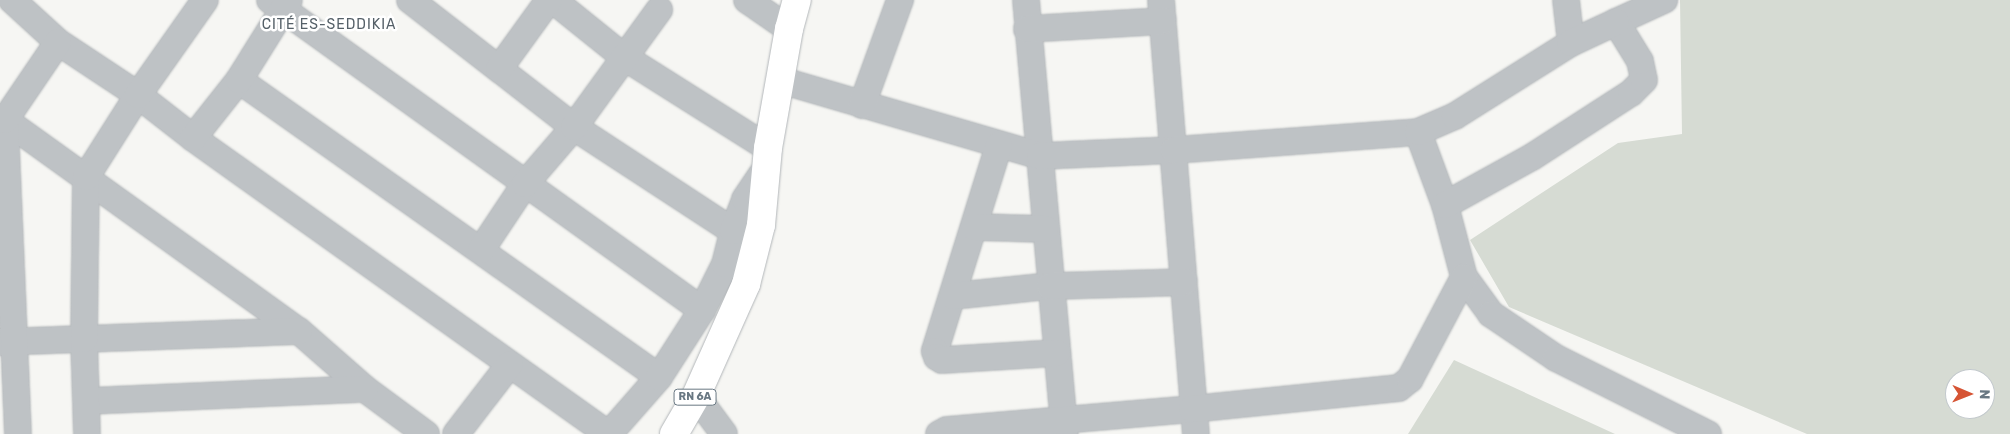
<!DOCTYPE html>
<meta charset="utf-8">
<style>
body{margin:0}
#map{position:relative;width:2010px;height:434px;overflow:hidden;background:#f6f6f3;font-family:Rubik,sans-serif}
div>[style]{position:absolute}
.green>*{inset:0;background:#d6dbd3}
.roads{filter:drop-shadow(0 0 1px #b2b6b9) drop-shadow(0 0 1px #b2b6b9)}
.minor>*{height:26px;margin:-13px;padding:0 13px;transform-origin:13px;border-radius:13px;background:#bec2c5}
.major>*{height:28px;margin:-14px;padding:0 14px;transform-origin:14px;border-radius:14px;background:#fff}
span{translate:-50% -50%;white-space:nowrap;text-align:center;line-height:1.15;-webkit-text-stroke:5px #fff;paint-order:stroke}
.shield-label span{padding:1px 4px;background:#fff;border:1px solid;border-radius:4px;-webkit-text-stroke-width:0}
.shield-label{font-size:11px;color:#687782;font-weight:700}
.neighbourhood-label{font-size:14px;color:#556068;letter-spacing:1px}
.north{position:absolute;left:1945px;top:369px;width:50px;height:50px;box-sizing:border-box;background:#fff;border:1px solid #c3c9cd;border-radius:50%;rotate:91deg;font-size:14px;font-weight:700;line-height:20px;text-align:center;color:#687782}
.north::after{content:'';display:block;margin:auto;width:18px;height:22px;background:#d65434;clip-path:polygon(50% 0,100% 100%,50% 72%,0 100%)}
</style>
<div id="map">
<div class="green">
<i style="clip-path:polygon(evenodd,1680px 0,2010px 0,2010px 434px,1807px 434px,1509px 307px,1470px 240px,1618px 143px,1682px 134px,1680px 0,1955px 379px,1985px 379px,1985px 409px,1955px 409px,1955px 379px)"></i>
<i style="clip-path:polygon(1454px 360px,1615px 434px,1408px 434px)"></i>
</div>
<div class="roads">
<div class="minor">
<i style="left:12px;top:0;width:62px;rotate:42.4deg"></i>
<i style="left:58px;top:42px;width:96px;rotate:33.5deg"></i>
<i style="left:138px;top:95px;width:70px;rotate:38deg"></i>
<i style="left:193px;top:138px;width:510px;rotate:35.5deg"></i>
<i style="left:270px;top:0;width:532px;rotate:35.66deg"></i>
<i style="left:410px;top:0;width:207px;rotate:37.8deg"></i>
<i style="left:574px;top:127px;width:190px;rotate:33.2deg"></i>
<i style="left:553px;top:0;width:91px;rotate:38.8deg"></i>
<i style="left:624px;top:57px;width:170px;rotate:32.3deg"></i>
<i style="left:747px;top:0;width:51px;rotate:34.6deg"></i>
<i style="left:1026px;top:0;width:436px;rotate:84.9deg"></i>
<i style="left:1161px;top:0;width:435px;rotate:85.4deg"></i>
<i style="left:1616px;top:22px;width:53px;rotate:-24.6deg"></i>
<i style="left:1027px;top:29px;width:136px;rotate:-3.4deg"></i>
<i style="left:499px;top:69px;width:85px;rotate:-54.1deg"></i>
<i style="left:239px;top:80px;width:514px;rotate:35.27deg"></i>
<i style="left:780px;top:80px;width:271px;rotate:16.3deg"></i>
<i style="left:1040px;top:156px;width:134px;rotate:-2.6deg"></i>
<i style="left:1174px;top:150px;width:245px;rotate:-4.2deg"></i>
<i style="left:1418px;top:132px;width:78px;rotate:69.7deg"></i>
<i style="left:1445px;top:205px;width:74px;rotate:75.2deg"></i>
<i style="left:1464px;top:277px;width:46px;rotate:53.9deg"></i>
<i style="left:1491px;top:314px;width:78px;rotate:34.1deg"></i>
<i style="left:1556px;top:358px;width:170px;rotate:26.6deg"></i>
<i style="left:862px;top:105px;width:112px;rotate:-70.1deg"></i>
<i style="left:0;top:121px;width:5px;rotate:-11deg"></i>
<i style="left:5px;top:120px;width:362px;rotate:35.7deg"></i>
<i style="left:299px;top:331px;width:88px;rotate:41.3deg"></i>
<i style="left:365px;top:389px;width:76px;rotate:36.4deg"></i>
<i style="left:1418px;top:132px;width:40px;rotate:-23.4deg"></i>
<i style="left:1455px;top:116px;width:137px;rotate:-32.2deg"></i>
<i style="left:1571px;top:43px;width:43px;rotate:-96.6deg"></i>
<i style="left:193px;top:138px;width:74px;rotate:-51.6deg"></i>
<i style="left:239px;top:80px;width:94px;rotate:-58deg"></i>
<i style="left:999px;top:145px;width:216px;rotate:107.3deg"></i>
<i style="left:935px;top:351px;width:6px;rotate:72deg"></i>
<i style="left:937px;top:357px;width:6px;rotate:31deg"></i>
<i style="left:942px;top:360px;width:115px;rotate:-3.5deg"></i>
<i style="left:1445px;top:205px;width:99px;rotate:-28.9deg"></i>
<i style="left:1532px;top:157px;width:118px;rotate:-32.9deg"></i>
<i style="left:1631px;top:93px;width:18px;rotate:-45deg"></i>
<i style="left:1644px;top:80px;width:19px;rotate:-102deg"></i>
<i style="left:1640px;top:61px;width:46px;rotate:-121.6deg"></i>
<i style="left:1616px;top:22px;width:50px;rotate:155deg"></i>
<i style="left:974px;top:227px;width:71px;rotate:1.6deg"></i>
<i style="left:481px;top:250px;width:79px;rotate:-56.3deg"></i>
<i style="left:525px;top:184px;width:75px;rotate:-49.3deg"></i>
<i style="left:574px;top:127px;width:145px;rotate:-54deg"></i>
<i style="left:953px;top:296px;width:98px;rotate:-5.9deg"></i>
<i style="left:1050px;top:286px;width:134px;rotate:-1.7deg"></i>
<i style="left:0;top:342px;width:299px;rotate:-2.1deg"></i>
<i style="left:696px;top:396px;width:47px;rotate:53.6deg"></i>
<i style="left:87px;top:401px;width:278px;rotate:-2.5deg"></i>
<i style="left:18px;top:434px;width:314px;rotate:-92.4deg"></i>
<i style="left:5px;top:120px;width:94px;rotate:-55.8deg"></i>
<i style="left:87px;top:434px;width:95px;rotate:-91.8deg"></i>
<i style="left:84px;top:339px;width:162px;rotate:-89.3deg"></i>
<i style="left:86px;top:177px;width:97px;rotate:-57.6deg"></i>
<i style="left:138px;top:95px;width:116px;rotate:-54.8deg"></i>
<i style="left:456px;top:434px;width:88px;rotate:-52.4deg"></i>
<i style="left:609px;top:434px;width:76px;rotate:-48.7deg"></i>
<i style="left:659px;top:377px;width:80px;rotate:-57.3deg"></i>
<i style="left:702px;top:310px;width:51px;rotate:-63.4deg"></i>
<i style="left:725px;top:264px;width:34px;rotate:-76deg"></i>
<i style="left:733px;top:231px;width:34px;rotate:-69deg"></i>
<i style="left:745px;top:199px;width:37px;rotate:-56deg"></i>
<i style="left:939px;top:434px;width:9px;rotate:-27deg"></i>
<i style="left:947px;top:430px;width:246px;rotate:-4.9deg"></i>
<i style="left:1192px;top:409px;width:208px;rotate:-5.8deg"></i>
<i style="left:1399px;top:388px;width:14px;rotate:-39deg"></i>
<i style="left:1410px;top:379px;width:115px;rotate:-62.1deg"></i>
</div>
<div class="major">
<i style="left:674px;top:434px;width:44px;rotate:-59.9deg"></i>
<i style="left:696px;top:396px;width:123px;rotate:-65.9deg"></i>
<i style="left:746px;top:284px;width:61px;rotate:-75.7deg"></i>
<i style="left:761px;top:225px;width:77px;rotate:-84.8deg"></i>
<i style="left:768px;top:148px;width:121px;rotate:-80deg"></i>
<i style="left:789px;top:29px;width:30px;rotate:-75deg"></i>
</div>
</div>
<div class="shield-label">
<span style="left:695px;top:397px">RN 6A</span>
</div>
<div class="neighbourhood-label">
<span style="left:329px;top:25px">CITÉ ES-SEDDIKIA</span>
</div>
<div class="north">N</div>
</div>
